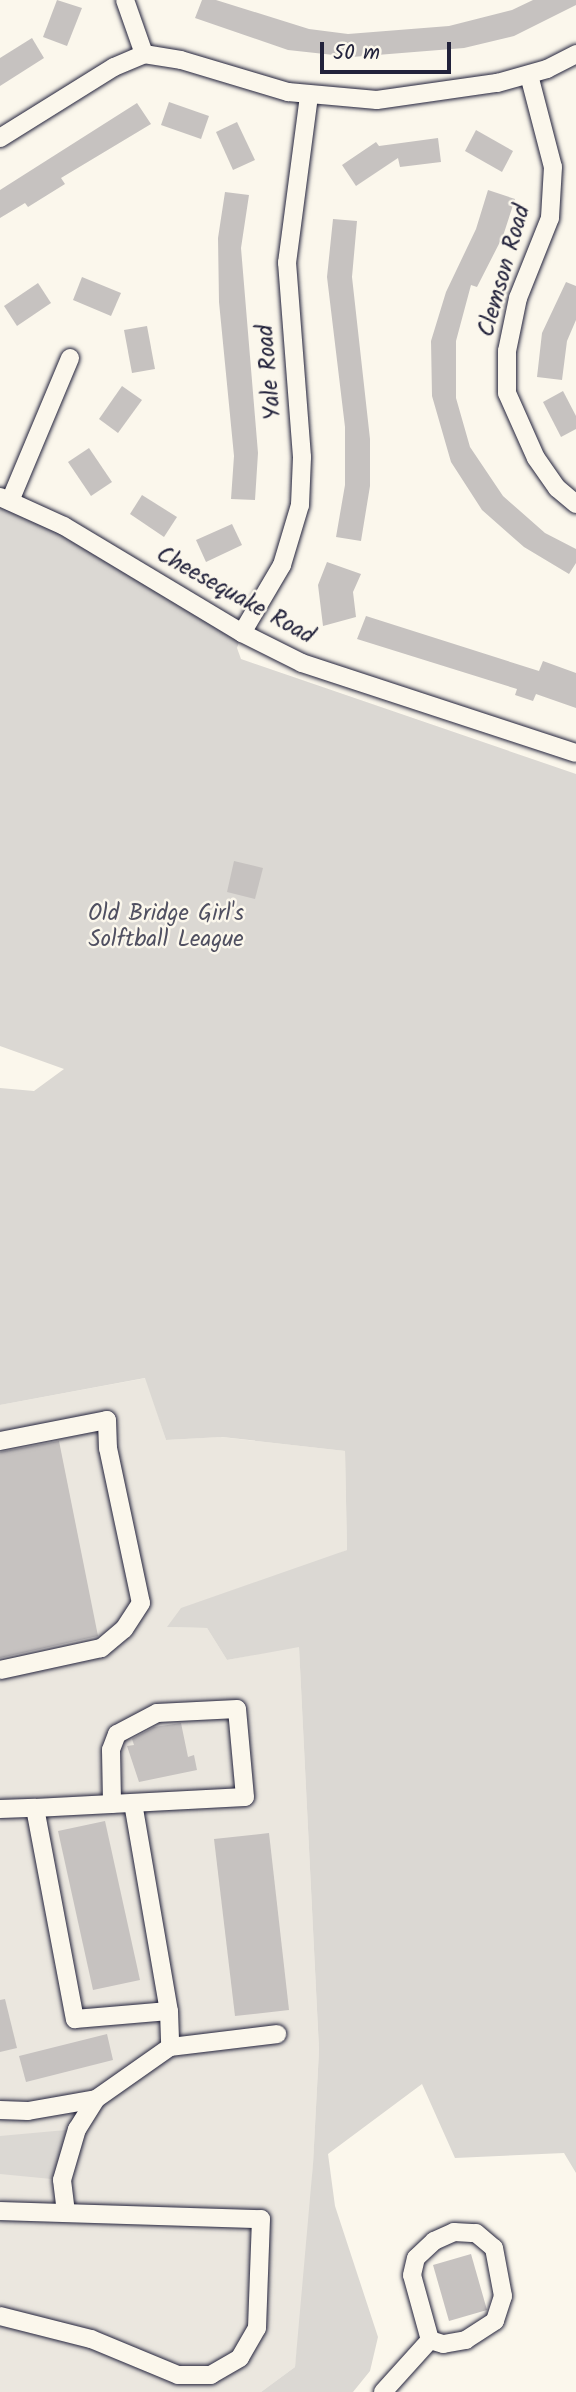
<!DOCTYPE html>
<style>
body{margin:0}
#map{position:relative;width:576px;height:2392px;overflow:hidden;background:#fbf7ec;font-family:Kalam,sans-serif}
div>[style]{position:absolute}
.built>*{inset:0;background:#ebe7df}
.green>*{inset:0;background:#dbd8d3}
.building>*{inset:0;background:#c6c2c0}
.roads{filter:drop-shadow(0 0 2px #22223b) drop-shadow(0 0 2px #22223b)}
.minor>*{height:18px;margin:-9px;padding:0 9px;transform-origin:9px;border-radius:9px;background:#fbf7ec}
span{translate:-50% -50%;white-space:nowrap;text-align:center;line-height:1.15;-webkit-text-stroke:5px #fbf7ec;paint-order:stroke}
.street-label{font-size:23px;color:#22223b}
.park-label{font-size:23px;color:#505061}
.scale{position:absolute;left:320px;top:42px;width:131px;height:32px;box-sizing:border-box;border:4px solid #22223b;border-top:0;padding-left:9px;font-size:21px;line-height:24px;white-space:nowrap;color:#22223b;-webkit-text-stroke:5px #fbf7ec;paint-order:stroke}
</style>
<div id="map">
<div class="built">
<i style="clip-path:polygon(146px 1378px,166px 1440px,221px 1437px,345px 1451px,347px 1550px,168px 1627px,207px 1628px,227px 1660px,299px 1646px,319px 2050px,308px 2262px,295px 2367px,261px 2392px,0 2392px,0 1405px)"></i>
</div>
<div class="green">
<i style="clip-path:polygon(0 497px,242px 633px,237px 648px,241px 659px,576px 774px,576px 2173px,564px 2153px,455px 2158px,422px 2084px,328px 2154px,335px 2206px,378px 2337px,370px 2371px,353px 2392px,261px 2392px,295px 2367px,313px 2164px,319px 2050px,299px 1647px,227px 1660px,207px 1628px,167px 1627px,181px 1608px,347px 1550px,345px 1451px,222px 1437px,166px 1440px,145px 1378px,0 1405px,0 1088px,34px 1091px,64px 1069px,0 1046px)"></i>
<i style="clip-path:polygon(77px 2129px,62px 2180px,0 2174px,0 2136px)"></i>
</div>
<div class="building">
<i style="clip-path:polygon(57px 0,82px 8px,67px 46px,43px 37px)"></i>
<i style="clip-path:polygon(202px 0,216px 0,309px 29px,348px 34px,449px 26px,512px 10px,533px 0,576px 0,576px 5px,514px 36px,464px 48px,352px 57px,288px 50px,195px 18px)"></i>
<i style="clip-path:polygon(32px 38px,44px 58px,0 86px,0 58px)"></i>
<i style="clip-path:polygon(169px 102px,209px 116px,201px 139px,161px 125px)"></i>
<i style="clip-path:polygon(137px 103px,151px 124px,61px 178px,65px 184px,28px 207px,25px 203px,0 218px,0 190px)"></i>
<i style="clip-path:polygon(237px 122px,255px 160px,233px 170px,216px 132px)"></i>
<i style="clip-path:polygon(476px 130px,513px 151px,502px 172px,465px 151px)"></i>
<i style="clip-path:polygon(438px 138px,441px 162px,400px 167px,398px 158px,356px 186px,342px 165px,376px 142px,379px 146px)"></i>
<i style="clip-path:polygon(488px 190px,515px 199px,503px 236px,477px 287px,471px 285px,456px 341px,456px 398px,470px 447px,503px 496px,545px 533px,576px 549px,576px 563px,569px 574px,524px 547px,482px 510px,451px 462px,432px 396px,431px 341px,446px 292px,476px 229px)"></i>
<i style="clip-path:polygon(225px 192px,249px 195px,241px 248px,258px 453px,255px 500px,231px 499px,234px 456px,219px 302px,218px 238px)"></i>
<i style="clip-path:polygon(333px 219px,357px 221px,352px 277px,370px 439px,370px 486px,361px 541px,336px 537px,345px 485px,345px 427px,327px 277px)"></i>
<i style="clip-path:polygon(82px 277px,121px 293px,111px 316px,73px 300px)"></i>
<i style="clip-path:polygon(566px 282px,576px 286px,576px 320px,567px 341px,562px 380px,537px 377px,542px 333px)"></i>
<i style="clip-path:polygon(38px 283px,51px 303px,17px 326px,4px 306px)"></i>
<i style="clip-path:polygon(147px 326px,155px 369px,132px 373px,124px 330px)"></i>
<i style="clip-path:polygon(122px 386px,142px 400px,118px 433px,99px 419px)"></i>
<i style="clip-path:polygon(563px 391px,576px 416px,576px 429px,561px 437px,543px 402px)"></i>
<i style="clip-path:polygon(89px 448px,112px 482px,91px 496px,68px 462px)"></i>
<i style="clip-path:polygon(142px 495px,177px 517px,164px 537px,130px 514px)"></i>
<i style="clip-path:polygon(232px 524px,242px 545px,206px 562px,196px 540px)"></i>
<i style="clip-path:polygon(327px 562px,361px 574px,353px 592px,356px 617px,323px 626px,318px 585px)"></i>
<i style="clip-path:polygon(366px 616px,539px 671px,543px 661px,576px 673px,576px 708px,536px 694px,533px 701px,515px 695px,517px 689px,357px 639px)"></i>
<i style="clip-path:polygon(234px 861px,263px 868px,255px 899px,227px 892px)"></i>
<i style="clip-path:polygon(59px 1441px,98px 1636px,0 1658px,0 1452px)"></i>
<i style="clip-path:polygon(181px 1723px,188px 1757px,194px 1755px,197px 1770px,139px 1782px,127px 1746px,134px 1745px,132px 1739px,154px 1727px)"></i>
<i style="clip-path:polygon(105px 1821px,140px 1980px,93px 1990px,58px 1831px)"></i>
<i style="clip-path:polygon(269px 1833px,289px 2010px,235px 2016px,214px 1839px)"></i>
<i style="clip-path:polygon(5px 1999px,17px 2048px,0 2052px,0 2000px)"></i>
<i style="clip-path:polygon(107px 2034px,113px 2060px,26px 2082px,19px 2056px)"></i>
<i style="clip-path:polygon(471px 2254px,487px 2310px,449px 2321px,433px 2265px)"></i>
</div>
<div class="roads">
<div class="minor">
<i style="left:125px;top:0;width:57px;rotate:70.6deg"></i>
<i style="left:529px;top:75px;width:95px;rotate:75.4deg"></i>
<i style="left:553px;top:167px;width:51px;rotate:93.4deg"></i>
<i style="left:550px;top:218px;width:86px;rotate:111.8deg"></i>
<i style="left:518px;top:298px;width:54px;rotate:101.7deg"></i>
<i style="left:507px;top:351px;width:42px;rotate:90deg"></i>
<i style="left:507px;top:393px;width:71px;rotate:66deg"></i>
<i style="left:536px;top:458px;width:37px;rotate:55deg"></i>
<i style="left:557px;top:488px;width:25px;rotate:40deg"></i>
<i style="left:0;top:138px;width:134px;rotate:-31.9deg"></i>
<i style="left:114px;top:67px;width:33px;rotate:-23deg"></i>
<i style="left:144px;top:54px;width:37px;rotate:9deg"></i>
<i style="left:181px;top:60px;width:112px;rotate:16.7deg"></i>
<i style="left:288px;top:92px;width:89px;rotate:5.1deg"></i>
<i style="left:377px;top:100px;width:121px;rotate:-8.1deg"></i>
<i style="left:497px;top:83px;width:52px;rotate:-15.6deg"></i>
<i style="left:547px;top:69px;width:33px;rotate:-27deg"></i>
<i style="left:0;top:497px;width:70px;rotate:24.4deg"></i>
<i style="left:64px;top:526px;width:208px;rotate:31deg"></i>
<i style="left:242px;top:633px;width:67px;rotate:26.6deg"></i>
<i style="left:302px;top:663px;width:288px;rotate:18.2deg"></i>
<i style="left:10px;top:501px;width:155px;rotate:-67.2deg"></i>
<i style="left:242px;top:633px;width:79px;rotate:-59.5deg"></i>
<i style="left:282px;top:565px;width:63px;rotate:-73.3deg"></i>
<i style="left:300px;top:505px;width:48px;rotate:-87.6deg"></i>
<i style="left:302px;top:457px;width:195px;rotate:-94.4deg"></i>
<i style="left:287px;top:263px;width:169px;rotate:-82.5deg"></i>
<i style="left:0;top:1441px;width:109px;rotate:-11.1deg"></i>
<i style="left:107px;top:1420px;width:28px;rotate:88deg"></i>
<i style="left:108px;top:1448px;width:158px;rotate:78deg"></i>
<i style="left:141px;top:1603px;width:31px;rotate:123deg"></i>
<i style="left:124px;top:1629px;width:30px;rotate:140deg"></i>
<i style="left:101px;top:1648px;width:103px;rotate:167.7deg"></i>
<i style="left:133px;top:1803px;width:211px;rotate:80.2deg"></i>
<i style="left:35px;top:1808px;width:215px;rotate:79.3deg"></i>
<i style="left:75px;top:2019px;width:94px;rotate:-4.9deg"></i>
<i style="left:169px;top:2011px;width:36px;rotate:88deg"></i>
<i style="left:170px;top:2047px;width:90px;rotate:144.9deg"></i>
<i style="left:96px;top:2099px;width:36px;rotate:122deg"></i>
<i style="left:77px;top:2129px;width:53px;rotate:106.4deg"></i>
<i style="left:62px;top:2180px;width:33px;rotate:83deg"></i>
<i style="left:0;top:1809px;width:35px;rotate:-2deg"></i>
<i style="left:35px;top:1808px;width:210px;rotate:-3deg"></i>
<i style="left:245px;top:1797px;width:88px;rotate:-95.2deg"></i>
<i style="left:237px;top:1709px;width:80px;rotate:177.1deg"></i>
<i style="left:157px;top:1713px;width:45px;rotate:152.3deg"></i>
<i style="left:117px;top:1734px;width:17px;rotate:111deg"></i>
<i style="left:111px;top:1750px;width:54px;rotate:88.9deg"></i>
<i style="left:170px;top:2047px;width:108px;rotate:-6.9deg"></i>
<i style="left:0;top:2110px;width:28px;rotate:2deg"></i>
<i style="left:28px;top:2111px;width:69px;rotate:-10deg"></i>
<i style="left:0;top:2211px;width:261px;rotate:1.8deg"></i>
<i style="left:261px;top:2219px;width:109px;rotate:92.1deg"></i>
<i style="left:257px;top:2328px;width:34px;rotate:120deg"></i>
<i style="left:240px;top:2358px;width:34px;rotate:150deg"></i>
<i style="left:211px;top:2375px;width:33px;rotate:180deg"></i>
<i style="left:178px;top:2375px;width:94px;rotate:-157.5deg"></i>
<i style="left:91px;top:2339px;width:94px;rotate:-165.8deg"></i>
<i style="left:454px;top:2232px;width:22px;rotate:3deg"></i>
<i style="left:476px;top:2233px;width:23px;rotate:40deg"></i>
<i style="left:494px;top:2248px;width:49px;rotate:79.4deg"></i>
<i style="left:503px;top:2296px;width:26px;rotate:108deg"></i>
<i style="left:495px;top:2321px;width:35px;rotate:147deg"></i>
<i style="left:466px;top:2340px;width:23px;rotate:170deg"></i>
<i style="left:443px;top:2344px;width:14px;rotate:-163deg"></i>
<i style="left:430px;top:2340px;width:67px;rotate:-105.5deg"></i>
<i style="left:412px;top:2275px;width:17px;rotate:-77deg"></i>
<i style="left:416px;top:2258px;width:25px;rotate:-43deg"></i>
<i style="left:434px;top:2241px;width:22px;rotate:-24deg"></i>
<i style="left:383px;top:2392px;width:70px;rotate:-47.9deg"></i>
</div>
</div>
<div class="street-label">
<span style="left:505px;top:271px;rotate:-74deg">Clemson Road</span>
<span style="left:270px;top:372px;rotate:-95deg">Yale Road</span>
<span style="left:235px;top:596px;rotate:29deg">Cheesequake Road</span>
</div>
<div class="park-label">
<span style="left:166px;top:927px">Old Bridge Girl's<br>Solftball League</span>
</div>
<div class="scale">50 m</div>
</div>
